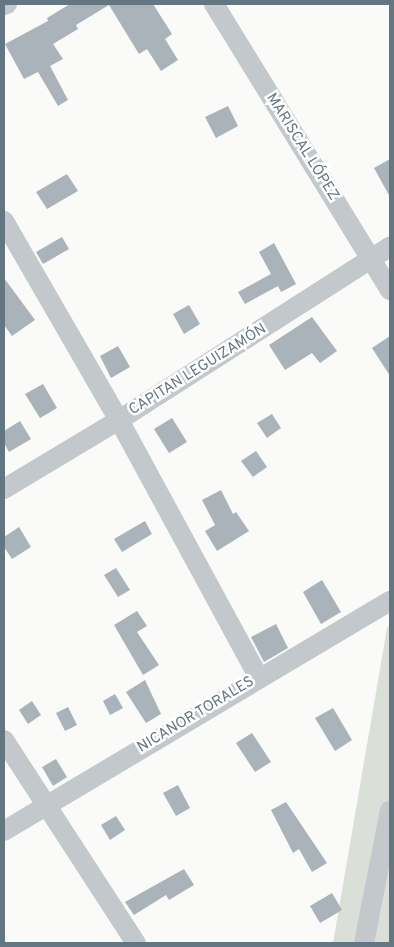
<!DOCTYPE html>
<meta charset="utf-8">
<style>
body{margin:0}
#map{position:relative;width:394px;height:947px;overflow:hidden;background:#fafaf8;font-family:Overpass,sans-serif}
div>[style]{position:absolute}
.green>*{inset:0;background:#dadfd7}
.building>*{inset:0;background:#aab3b9}
.minor>*{height:20px;margin:-10px;padding:0 10px;transform-origin:10px;border-radius:10px;background:#c3c8cc}
span{translate:-50% -50%;white-space:nowrap;text-align:center;line-height:1.15;-webkit-text-stroke:5px #fff;paint-order:stroke}
.street-label{font-size:15px;color:#657683}
.frame{position:absolute;inset:0;border:5px solid #657683;pointer-events:none}
</style>
<div id="map">
<div class="green">
<i style="clip-path:polygon(390px 626px,390px 943px,333px 943px,387px 628px)"></i>
</div>
<div class="building">
<i style="clip-path:polygon(70px 4px,153px 4px,172px 34px,165px 39px,178px 60px,161px 71px,147px 49px,139px 54px,109px 5px,76px 25px,78px 29px,53px 44px,63px 59px,50px 66px,68px 100px,58px 106px,38px 72px,24px 79px,5px 44px,48px 21px,47px 18px)"></i>
<i style="clip-path:polygon(228px 106px,238px 126px,216px 138px,205px 117px)"></i>
<i style="clip-path:polygon(390px 159px,390px 197px,374px 168px)"></i>
<i style="clip-path:polygon(67px 174px,78px 191px,47px 209px,36px 192px)"></i>
<i style="clip-path:polygon(62px 237px,69px 249px,43px 264px,36px 252px)"></i>
<i style="clip-path:polygon(274px 243px,296px 284px,281px 292px,278px 286px,245px 304px,238px 292px,271px 274px,259px 252px)"></i>
<i style="clip-path:polygon(4px 278px,35px 320px,12px 336px,4px 325px)"></i>
<i style="clip-path:polygon(189px 305px,200px 324px,184px 334px,173px 314px)"></i>
<i style="clip-path:polygon(312px 317px,337px 351px,320px 363px,312px 353px,285px 370px,269px 345px)"></i>
<i style="clip-path:polygon(390px 336px,390px 376px,372px 348px)"></i>
<i style="clip-path:polygon(118px 346px,130px 367px,111px 378px,100px 356px)"></i>
<i style="clip-path:polygon(43px 384px,57px 408px,40px 418px,25px 394px)"></i>
<i style="clip-path:polygon(272px 414px,281px 428px,267px 438px,257px 423px)"></i>
<i style="clip-path:polygon(172px 418px,187px 442px,169px 453px,154px 429px)"></i>
<i style="clip-path:polygon(20px 421px,31px 439px,9px 452px,4px 443px,4px 431px)"></i>
<i style="clip-path:polygon(256px 451px,267px 467px,253px 477px,241px 461px)"></i>
<i style="clip-path:polygon(221px 490px,233px 514px,236px 512px,249px 531px,217px 551px,205px 531px,215px 525px,202px 500px)"></i>
<i style="clip-path:polygon(145px 521px,152px 534px,122px 552px,114px 539px)"></i>
<i style="clip-path:polygon(19px 527px,31px 547px,12px 559px,4px 547px,4px 537px)"></i>
<i style="clip-path:polygon(116px 568px,130px 590px,118px 597px,104px 575px)"></i>
<i style="clip-path:polygon(322px 580px,341px 612px,321px 624px,303px 592px)"></i>
<i style="clip-path:polygon(137px 611px,147px 626px,137px 632px,159px 665px,143px 675px,114px 625px)"></i>
<i style="clip-path:polygon(276px 624px,288px 648px,264px 662px,251px 637px)"></i>
<i style="clip-path:polygon(145px 680px,161px 714px,146px 723px,126px 692px)"></i>
<i style="clip-path:polygon(115px 694px,123px 708px,110px 715px,103px 701px)"></i>
<i style="clip-path:polygon(32px 701px,41px 715px,28px 724px,19px 710px)"></i>
<i style="clip-path:polygon(68px 707px,77px 725px,65px 731px,56px 713px)"></i>
<i style="clip-path:polygon(333px 708px,352px 740px,335px 751px,315px 718px)"></i>
<i style="clip-path:polygon(252px 733px,271px 762px,255px 772px,236px 743px)"></i>
<i style="clip-path:polygon(56px 759px,67px 777px,53px 786px,42px 767px)"></i>
<i style="clip-path:polygon(178px 785px,190px 808px,176px 816px,163px 793px)"></i>
<i style="clip-path:polygon(286px 802px,327px 863px,312px 872px,299px 849px,293px 853px,271px 810px)"></i>
<i style="clip-path:polygon(116px 816px,125px 830px,110px 840px,101px 825px)"></i>
<i style="clip-path:polygon(184px 869px,194px 885px,169px 900px,166px 895px,134px 915px,125px 902px)"></i>
<i style="clip-path:polygon(332px 893px,342px 910px,320px 923px,310px 906px)"></i>
</div>
<div class="minor">
<i style="left:214px;top:4px;width:336px;rotate:58.4deg"></i>
<i style="left:4px;top:5px;width:3px;rotate:-18deg"></i>
<i style="left:4px;top:221px;width:230px;rotate:60deg"></i>
<i style="left:119px;top:420px;width:294px;rotate:61.5deg"></i>
<i style="left:4px;top:489px;width:134px;rotate:-31deg"></i>
<i style="left:119px;top:420px;width:322px;rotate:-32.6deg"></i>
<i style="left:4px;top:740px;width:242px;rotate:57deg"></i>
<i style="left:4px;top:831px;width:449px;rotate:-30.8deg"></i>
<i style="left:364px;top:943px;width:135px;rotate:-78.9deg"></i>
</div>
<div class="street-label">
<span style="left:302px;top:147px;rotate:58deg">MARISCAL LÓPEZ</span>
<span style="left:198px;top:370px;rotate:-32deg">CAPITAN LEGUIZAMÓN</span>
<span style="left:196px;top:715px;rotate:-31deg">NICANOR TORALES</span>
</div>
<div class="frame"></div>
</div>
